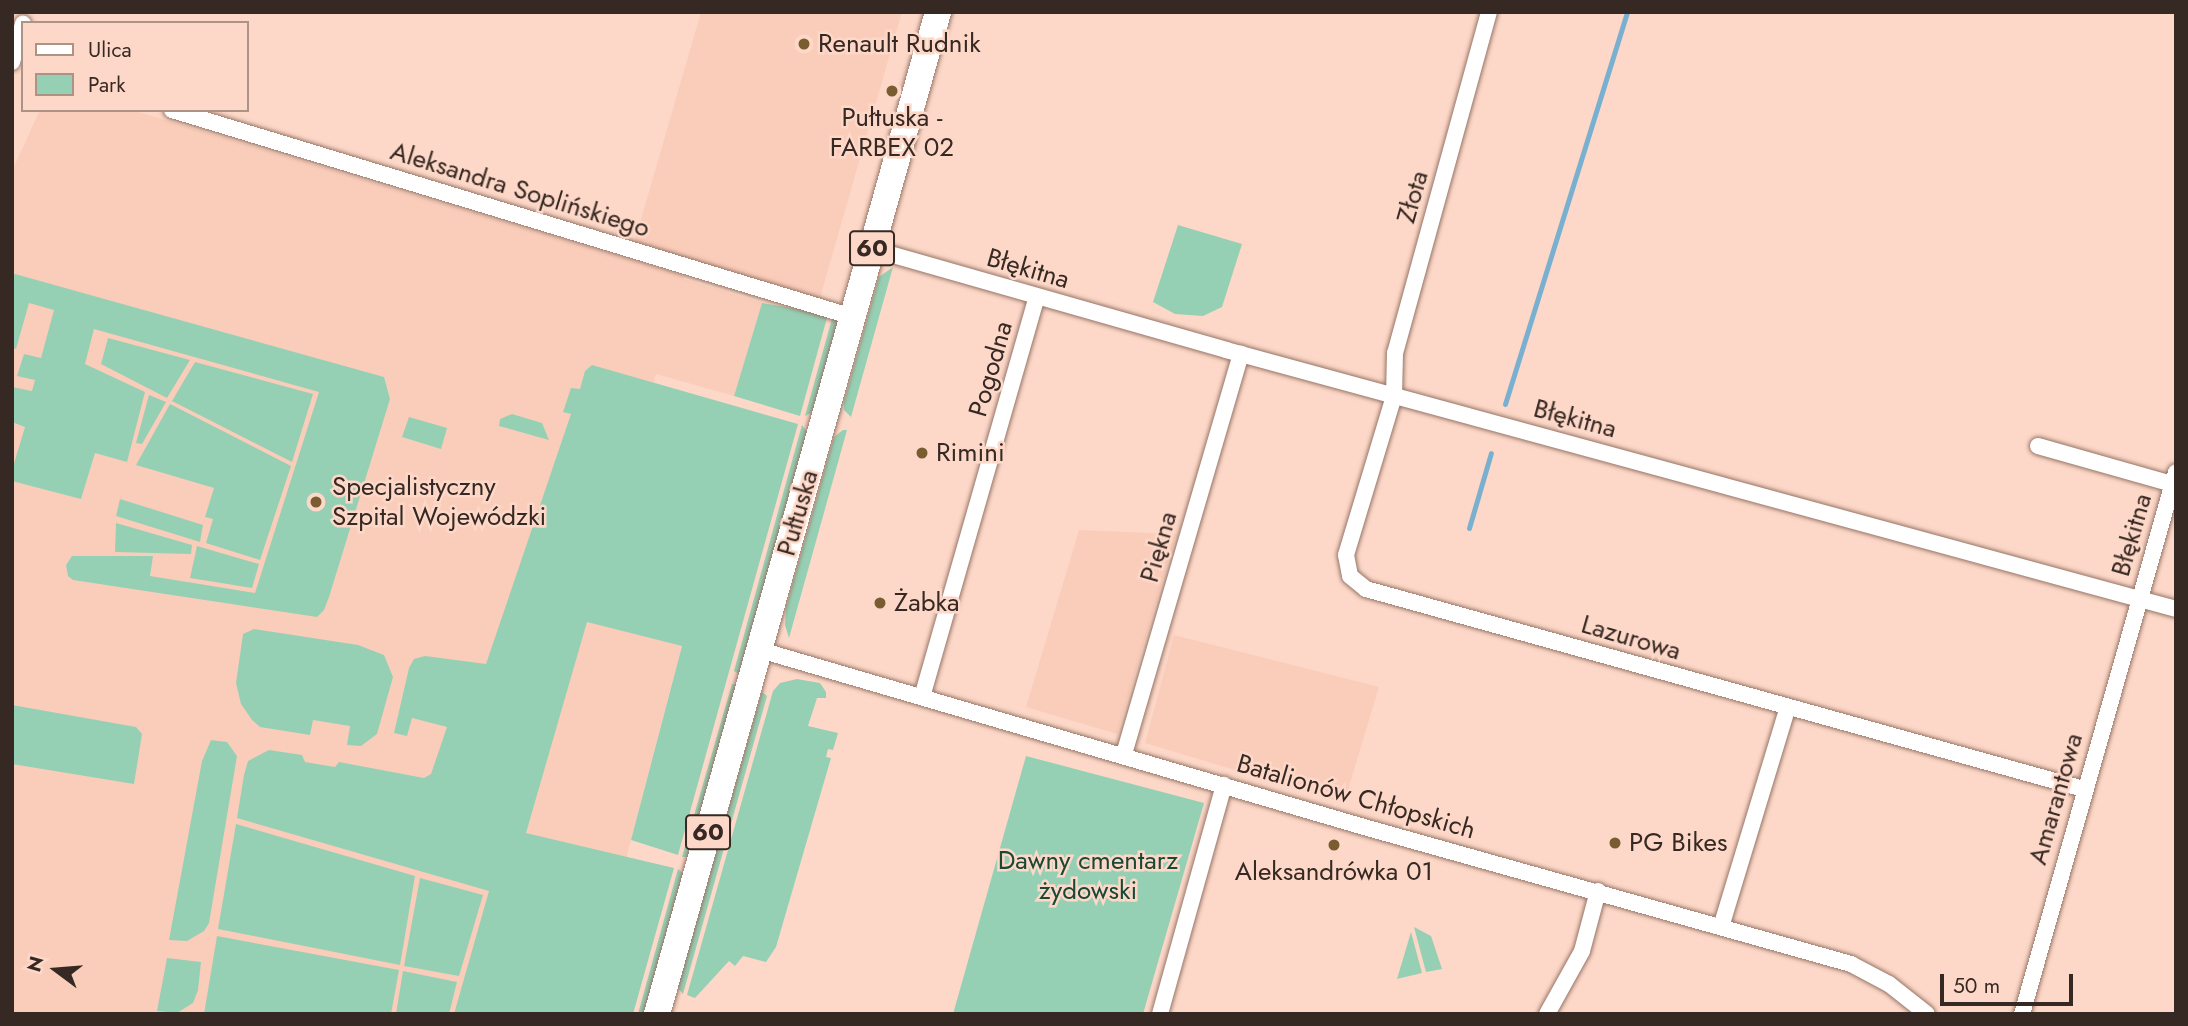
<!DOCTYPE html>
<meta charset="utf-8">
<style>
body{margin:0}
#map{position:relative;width:2188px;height:1026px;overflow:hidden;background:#fdd8c8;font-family:Jost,sans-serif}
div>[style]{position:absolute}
.built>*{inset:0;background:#facdba}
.green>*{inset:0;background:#96d0b4}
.stream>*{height:5px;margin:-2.5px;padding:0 2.5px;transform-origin:2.5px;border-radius:2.5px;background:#7ab0cf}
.roads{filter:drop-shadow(0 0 2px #967567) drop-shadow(0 0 2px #967567)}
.minor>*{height:16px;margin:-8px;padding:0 8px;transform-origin:8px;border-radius:8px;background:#fff}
.primary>*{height:26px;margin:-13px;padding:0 13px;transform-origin:13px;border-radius:13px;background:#fff}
.dots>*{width:19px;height:19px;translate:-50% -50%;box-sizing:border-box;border:4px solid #fdd8c8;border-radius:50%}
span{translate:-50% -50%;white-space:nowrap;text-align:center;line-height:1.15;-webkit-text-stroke:5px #fdd8c8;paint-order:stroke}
.shield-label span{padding:2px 5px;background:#fdd8c8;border:2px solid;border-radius:5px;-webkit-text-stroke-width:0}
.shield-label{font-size:24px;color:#362822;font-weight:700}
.poi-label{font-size:26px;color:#362822}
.left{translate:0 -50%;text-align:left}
.street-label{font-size:26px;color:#362822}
.park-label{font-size:26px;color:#194835}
.frame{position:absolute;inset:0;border:14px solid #362822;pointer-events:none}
.legend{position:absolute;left:21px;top:21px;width:228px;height:91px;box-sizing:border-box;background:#fdd8c8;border:2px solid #ad9286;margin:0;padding:9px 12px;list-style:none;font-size:21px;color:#362822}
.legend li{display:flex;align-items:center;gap:14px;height:35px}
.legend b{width:35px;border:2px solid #ad9286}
.north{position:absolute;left:21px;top:935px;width:70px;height:70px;-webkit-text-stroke:5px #fdd8c8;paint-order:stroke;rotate:286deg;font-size:19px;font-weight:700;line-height:28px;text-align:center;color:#362822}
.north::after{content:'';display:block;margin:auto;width:24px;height:32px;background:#362822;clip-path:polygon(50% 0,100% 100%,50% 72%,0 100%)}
.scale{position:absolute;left:1940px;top:974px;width:133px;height:32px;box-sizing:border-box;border:4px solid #362822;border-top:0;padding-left:9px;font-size:21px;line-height:24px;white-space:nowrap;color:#362822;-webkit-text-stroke:5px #fdd8c8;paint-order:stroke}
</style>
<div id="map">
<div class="built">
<i style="clip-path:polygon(701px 12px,902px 12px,820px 298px,633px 247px)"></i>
<i style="clip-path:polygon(40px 110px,132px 110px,684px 276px,683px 279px,762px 303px,734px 396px,656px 374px,587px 621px,682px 645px,626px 859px,475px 1014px,12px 1014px,12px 171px)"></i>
<i style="clip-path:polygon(1079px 530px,1176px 534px,1117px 734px,1026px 707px)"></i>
<i style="clip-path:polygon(1174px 635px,1379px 687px,1344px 803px,1145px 743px)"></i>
</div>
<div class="green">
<i style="clip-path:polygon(1178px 225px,1242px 244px,1222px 307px,1203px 316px,1175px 314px,1153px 302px)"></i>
<i style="clip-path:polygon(893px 267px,851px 417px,844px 410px,844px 402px,879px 277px)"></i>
<i style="clip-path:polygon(15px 274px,384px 377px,390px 399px,329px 597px,324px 610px,317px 617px,73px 580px,68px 576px,66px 565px,72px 556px,153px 556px,150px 576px,255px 593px,319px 392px,94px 329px,85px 364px,145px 392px,127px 462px,95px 453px,81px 499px,12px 481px,12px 470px,25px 427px,12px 422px,12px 387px,32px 391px,35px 380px,17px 376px,24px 354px,41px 358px,54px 310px,29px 303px,16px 349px,12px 347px,12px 276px)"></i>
<i style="clip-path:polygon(762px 303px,828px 314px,800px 416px,734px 396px)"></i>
<i style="clip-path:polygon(833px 315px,838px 323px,813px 412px,805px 416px)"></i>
<i style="clip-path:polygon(108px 338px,190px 360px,167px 398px,101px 364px)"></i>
<i style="clip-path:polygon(195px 362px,313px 394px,292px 462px,172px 401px)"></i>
<i style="clip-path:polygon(592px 365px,798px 424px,678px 855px,631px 840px,682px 646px,587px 622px,526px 833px,674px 868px,633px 1014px,454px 1014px,489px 891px,237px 818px,244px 775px,248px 761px,269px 750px,302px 755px,305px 762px,335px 767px,339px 762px,424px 778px,431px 774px,447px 727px,412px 718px,407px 736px,394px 733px,409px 668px,414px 659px,425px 656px,486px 664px,571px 414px,563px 412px,571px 388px,580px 389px,585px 371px)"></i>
<i style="clip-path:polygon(149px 395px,166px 402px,142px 444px,136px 443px)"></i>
<i style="clip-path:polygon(170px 404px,291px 466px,260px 560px,206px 543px,213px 519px,205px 517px,214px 488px,136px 465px)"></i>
<i style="clip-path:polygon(512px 414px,542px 423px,549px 440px,499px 426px,500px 419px)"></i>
<i style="clip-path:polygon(409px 417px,447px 428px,441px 449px,402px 437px)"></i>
<i style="clip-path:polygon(802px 425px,807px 432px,740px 675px,734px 671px)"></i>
<i style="clip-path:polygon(843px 430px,847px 430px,789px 638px,785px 625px,786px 608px,834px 437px)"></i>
<i style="clip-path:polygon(120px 499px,203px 525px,200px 542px,116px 516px)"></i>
<i style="clip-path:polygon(116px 523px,192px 545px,191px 554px,115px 552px)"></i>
<i style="clip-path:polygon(197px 546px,259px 564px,252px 588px,190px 578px)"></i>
<i style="clip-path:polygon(254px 629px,358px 645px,384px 655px,393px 677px,377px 734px,361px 746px,347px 745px,350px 726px,313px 720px,310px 735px,260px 727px,252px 720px,241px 704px,236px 683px,243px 634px)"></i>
<i style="clip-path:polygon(797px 679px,820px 683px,826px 692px,826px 698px,817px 698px,808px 726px,838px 733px,833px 750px,828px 749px,826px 757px,831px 758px,776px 947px,766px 962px,743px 956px,735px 966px,729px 961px,695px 998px,687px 995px,773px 691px,780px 683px)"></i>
<i style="clip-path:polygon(732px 684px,738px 685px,691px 856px,685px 857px,682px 857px)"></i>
<i style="clip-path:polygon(762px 692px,767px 696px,683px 994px,678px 988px,679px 981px)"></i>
<i style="clip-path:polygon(12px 705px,136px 727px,142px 734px,134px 784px,12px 764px)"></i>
<i style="clip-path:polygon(211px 740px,227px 742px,237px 756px,209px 923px,204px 931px,187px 941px,169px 940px,202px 761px)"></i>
<i style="clip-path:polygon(1026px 756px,1204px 803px,1143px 1014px,953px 1014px)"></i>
<i style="clip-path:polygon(236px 824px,415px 876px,400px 965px,218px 929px)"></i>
<i style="clip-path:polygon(678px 869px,684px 874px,645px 1014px,638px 1014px)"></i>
<i style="clip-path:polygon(420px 878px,483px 895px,459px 976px,404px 966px)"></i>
<i style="clip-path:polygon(1414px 927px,1431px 936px,1442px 969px,1426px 972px)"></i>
<i style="clip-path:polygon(1411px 932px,1422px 973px,1397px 979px)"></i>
<i style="clip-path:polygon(217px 936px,399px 970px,391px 1014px,204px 1014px)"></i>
<i style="clip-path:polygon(167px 958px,201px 962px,198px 990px,193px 1003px,177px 1013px,157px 1011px)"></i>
<i style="clip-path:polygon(403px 971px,457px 982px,449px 1014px,396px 1014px)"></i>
</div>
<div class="stream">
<i style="left:1505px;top:404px;width:411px;rotate:-72.7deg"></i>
<i style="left:1469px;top:528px;width:78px;rotate:-73.7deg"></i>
</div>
<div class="roads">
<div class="minor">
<i style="left:1489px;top:12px;width:354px;rotate:105.4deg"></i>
<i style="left:1395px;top:353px;width:43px;rotate:91.3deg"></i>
<i style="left:1394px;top:396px;width:166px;rotate:106.8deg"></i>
<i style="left:1346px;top:555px;width:21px;rotate:79deg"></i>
<i style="left:1350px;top:576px;width:21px;rotate:39deg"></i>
<i style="left:1366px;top:589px;width:745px;rotate:15.57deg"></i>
<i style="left:12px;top:62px;width:40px;rotate:-74deg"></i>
<i style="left:172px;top:110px;width:712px;rotate:16.91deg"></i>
<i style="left:872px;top:249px;width:368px;rotate:15.9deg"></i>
<i style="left:1226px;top:350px;width:985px;rotate:15.25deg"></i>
<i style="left:2038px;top:446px;width:139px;rotate:15.8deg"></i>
<i style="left:760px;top:650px;width:629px;rotate:16.33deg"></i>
<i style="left:1364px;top:827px;width:506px;rotate:15.71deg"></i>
<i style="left:1851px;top:964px;width:43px;rotate:27.8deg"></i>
<i style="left:1889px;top:984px;width:48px;rotate:38.3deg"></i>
<i style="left:922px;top:697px;width:416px;rotate:-74deg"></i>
<i style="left:1124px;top:754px;width:417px;rotate:-73.7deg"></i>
<i style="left:1721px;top:927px;width:230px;rotate:-73.1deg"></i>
<i style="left:1160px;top:1014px;width:238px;rotate:-74.4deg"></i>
<i style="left:1547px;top:1014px;width:72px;rotate:-60.9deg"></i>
<i style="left:1582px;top:951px;width:62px;rotate:-75.1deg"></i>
<i style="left:2022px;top:1014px;width:563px;rotate:-74.14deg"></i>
</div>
<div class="primary">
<i style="left:657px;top:1014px;width:1041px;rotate:-74.33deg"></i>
</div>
</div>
<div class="dots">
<i style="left:804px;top:44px;background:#795c30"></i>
<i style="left:892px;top:91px;background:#795c30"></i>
<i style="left:922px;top:453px;background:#795c30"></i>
<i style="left:316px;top:502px;background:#795c30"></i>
<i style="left:880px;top:603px;background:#795c30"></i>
<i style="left:1615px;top:843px;background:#795c30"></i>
<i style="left:1334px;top:845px;background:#795c30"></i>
</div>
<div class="shield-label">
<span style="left:872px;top:248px">60</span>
<span style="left:708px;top:832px">60</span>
</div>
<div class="poi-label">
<span class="left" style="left:818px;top:44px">Renault Rudnik</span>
<span style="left:892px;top:133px">Pułtuska -<br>FARBEX 02</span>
<span class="left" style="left:936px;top:453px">Rimini</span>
<span class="left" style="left:332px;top:502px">Specjalistyczny<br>Szpital Wojewódzki</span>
<span class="left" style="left:894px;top:603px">Żabka</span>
<span class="left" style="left:1629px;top:843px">PG Bikes</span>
<span style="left:1334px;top:872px">Aleksandrówka 01</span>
</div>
<div class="street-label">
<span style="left:520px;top:190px;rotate:17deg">Aleksandra Soplińskiego</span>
<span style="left:1413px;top:197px;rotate:-74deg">Złota</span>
<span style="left:1028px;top:269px;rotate:16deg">Błękitna</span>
<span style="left:991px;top:369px;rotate:-74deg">Pogodna</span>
<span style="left:1575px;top:419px;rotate:15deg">Błękitna</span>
<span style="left:798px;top:513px;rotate:-74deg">Pułtuska</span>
<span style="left:2132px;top:535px;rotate:-74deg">Błękitna</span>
<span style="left:1159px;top:547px;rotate:-74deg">Piękna</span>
<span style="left:1631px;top:638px;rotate:16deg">Lazurowa</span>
<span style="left:1356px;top:797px;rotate:16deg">Batalionów Chłopskich</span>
<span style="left:2056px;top:799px;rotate:-74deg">Amarantowa</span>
</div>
<div class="park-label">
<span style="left:1088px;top:876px">Dawny cmentarz<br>żydowski</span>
</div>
<div class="frame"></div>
<ul class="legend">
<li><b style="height:9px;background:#fff"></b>Ulica</li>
<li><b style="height:19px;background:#96d0b4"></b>Park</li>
</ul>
<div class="north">N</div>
<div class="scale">50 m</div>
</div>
